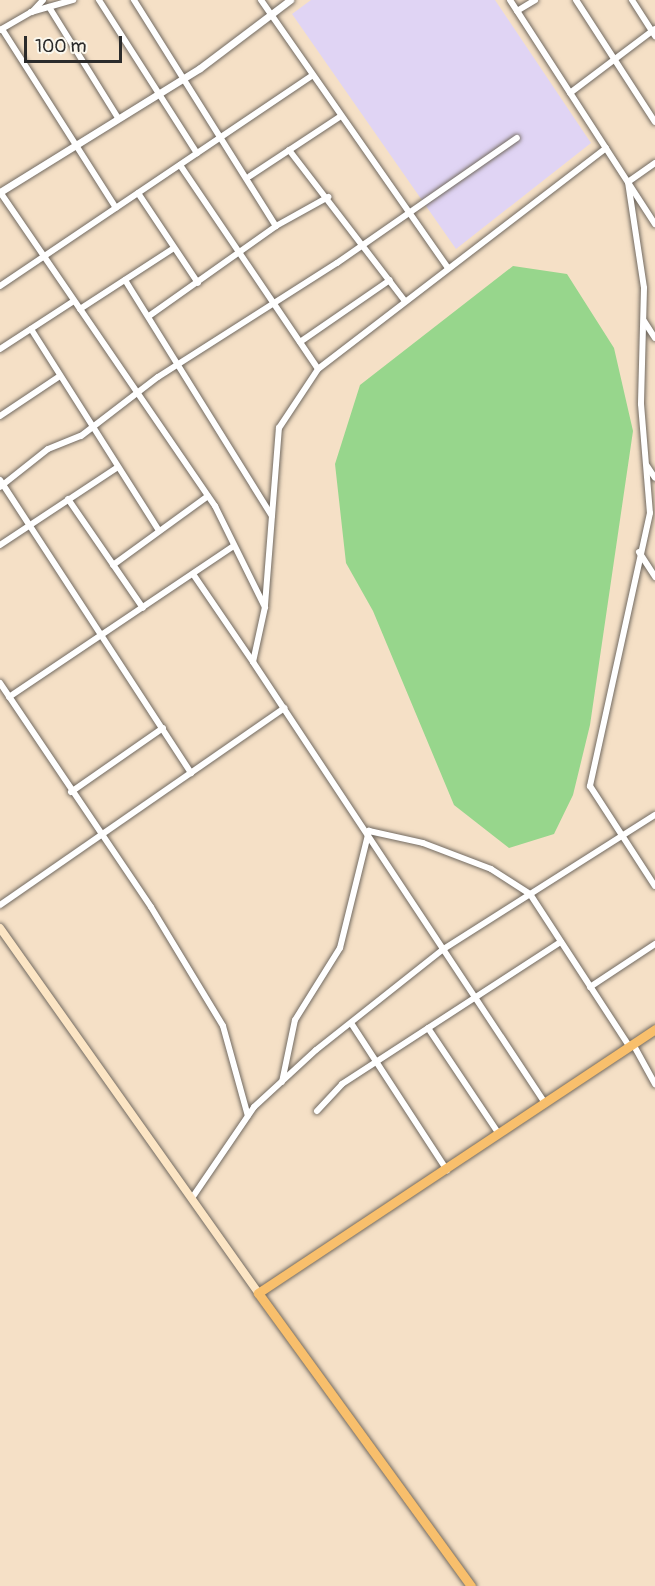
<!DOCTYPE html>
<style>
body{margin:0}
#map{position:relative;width:655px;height:1586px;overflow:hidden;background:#f5e0c6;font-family:Pangolin,sans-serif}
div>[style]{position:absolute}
.built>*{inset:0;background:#e0d4f4}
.green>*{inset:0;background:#97d68c}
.roads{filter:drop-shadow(0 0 2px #726a61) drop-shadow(0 0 2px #726a61)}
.minor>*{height:6px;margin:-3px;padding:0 3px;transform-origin:3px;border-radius:3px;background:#fff}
.tertiary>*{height:7px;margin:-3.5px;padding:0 3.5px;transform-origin:3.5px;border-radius:3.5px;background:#fff}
.secondary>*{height:8px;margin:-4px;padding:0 4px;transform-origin:4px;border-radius:4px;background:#fce5c4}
.primary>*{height:9px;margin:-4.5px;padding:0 4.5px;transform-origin:4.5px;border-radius:4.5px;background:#f8bf6c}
span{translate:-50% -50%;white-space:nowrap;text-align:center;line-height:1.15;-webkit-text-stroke:4.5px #fbf7ec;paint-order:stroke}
.scale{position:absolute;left:24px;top:36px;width:98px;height:27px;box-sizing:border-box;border:3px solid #2b2b2b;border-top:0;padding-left:8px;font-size:18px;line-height:21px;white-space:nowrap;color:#2b2b2b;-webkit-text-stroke:4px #fbf7ec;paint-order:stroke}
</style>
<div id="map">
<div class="built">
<i style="clip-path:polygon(311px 0,495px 0,591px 143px,456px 249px,292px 14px)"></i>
</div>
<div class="green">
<i style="clip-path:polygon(513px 266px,567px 274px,614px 348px,633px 431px,590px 725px,573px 795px,554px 834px,509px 848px,454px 805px,373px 611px,346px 563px,335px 464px,360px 385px)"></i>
</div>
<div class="roads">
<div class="minor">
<i style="left:99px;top:0;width:182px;rotate:57.4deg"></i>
<i style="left:134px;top:0;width:267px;rotate:57.9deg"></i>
<i style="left:261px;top:0;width:325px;rotate:55.1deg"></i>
<i style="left:510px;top:0;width:267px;rotate:57.1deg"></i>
<i style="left:576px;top:0;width:145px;rotate:57.1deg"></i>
<i style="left:632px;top:0;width:43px;rotate:57.4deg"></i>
<i style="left:49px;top:7px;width:131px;rotate:58.1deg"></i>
<i style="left:517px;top:11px;width:21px;rotate:-31deg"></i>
<i style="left:32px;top:12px;width:16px;rotate:-47deg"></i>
<i style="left:2px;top:29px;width:212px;rotate:57.5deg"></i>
<i style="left:0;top:30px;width:36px;rotate:-30deg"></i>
<i style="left:31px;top:12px;width:44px;rotate:-15.9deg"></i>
<i style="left:570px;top:93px;width:106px;rotate:-37deg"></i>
<i style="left:289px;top:150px;width:190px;rotate:52.5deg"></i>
<i style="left:655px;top:163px;width:33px;rotate:145deg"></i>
<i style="left:628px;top:182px;width:107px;rotate:81.4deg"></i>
<i style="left:644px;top:288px;width:116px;rotate:91.5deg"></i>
<i style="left:641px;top:404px;width:109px;rotate:85.3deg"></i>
<i style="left:650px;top:513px;width:280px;rotate:102.4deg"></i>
<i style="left:590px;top:786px;width:119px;rotate:57deg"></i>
<i style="left:180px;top:165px;width:246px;rotate:55.9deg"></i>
<i style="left:250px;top:176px;width:109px;rotate:-33.4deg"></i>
<i style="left:0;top:192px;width:381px;rotate:55.6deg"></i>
<i style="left:215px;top:506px;width:113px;rotate:63.7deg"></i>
<i style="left:265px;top:607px;width:56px;rotate:102.3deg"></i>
<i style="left:253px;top:662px;width:529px;rotate:56.49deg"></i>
<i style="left:138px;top:193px;width:108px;rotate:56.3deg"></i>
<i style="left:125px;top:280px;width:278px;rotate:58.1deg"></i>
<i style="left:0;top:286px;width:377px;rotate:-34deg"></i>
<i style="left:80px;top:309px;width:112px;rotate:-33deg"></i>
<i style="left:149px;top:316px;width:156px;rotate:-35.3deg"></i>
<i style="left:276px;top:226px;width:60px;rotate:-29.1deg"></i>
<i style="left:644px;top:321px;width:20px;rotate:57deg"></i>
<i style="left:31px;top:329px;width:239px;rotate:57.6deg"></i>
<i style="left:300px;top:342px;width:109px;rotate:-34.6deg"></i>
<i style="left:0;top:349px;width:88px;rotate:-33deg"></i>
<i style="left:0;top:416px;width:72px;rotate:-33.7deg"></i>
<i style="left:647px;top:466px;width:14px;rotate:56deg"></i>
<i style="left:0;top:480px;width:350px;rotate:56.9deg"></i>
<i style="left:0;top:487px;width:61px;rotate:-38.4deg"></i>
<i style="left:48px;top:449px;width:35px;rotate:-22deg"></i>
<i style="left:81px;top:436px;width:97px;rotate:-37.5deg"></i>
<i style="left:158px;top:377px;width:212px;rotate:-32.5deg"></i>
<i style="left:337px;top:263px;width:219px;rotate:-34.8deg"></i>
<i style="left:68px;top:499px;width:132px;rotate:55.5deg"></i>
<i style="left:0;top:545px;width:141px;rotate:-33.5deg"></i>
<i style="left:639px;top:552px;width:30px;rotate:57deg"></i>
<i style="left:113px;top:565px;width:117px;rotate:-36deg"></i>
<i style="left:193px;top:574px;width:107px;rotate:55.7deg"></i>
<i style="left:265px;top:605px;width:178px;rotate:-85.5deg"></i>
<i style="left:279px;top:428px;width:71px;rotate:-56.5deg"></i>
<i style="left:318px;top:369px;width:363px;rotate:-37.5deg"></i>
<i style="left:0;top:683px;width:270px;rotate:56deg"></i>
<i style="left:151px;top:907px;width:139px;rotate:58.8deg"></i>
<i style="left:223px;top:1026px;width:93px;rotate:74.5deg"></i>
<i style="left:9px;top:697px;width:271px;rotate:-33.9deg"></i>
<i style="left:71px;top:792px;width:112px;rotate:-34.8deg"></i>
<i style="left:0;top:905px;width:346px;rotate:-34.7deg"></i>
<i style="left:590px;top:987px;width:78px;rotate:-33.5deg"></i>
<i style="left:351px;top:1023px;width:176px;rotate:56.9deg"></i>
<i style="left:428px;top:1028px;width:128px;rotate:56.2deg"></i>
<i style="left:633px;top:1044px;width:46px;rotate:61.2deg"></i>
<i style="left:282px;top:1082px;width:63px;rotate:-78.2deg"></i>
<i style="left:295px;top:1020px;width:85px;rotate:-58deg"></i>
<i style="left:340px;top:948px;width:121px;rotate:-76.1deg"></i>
<i style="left:369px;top:831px;width:55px;rotate:12.5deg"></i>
<i style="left:423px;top:843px;width:73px;rotate:20.9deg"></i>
<i style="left:491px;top:869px;width:46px;rotate:32.7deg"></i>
<i style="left:530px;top:894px;width:181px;rotate:56.9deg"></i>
<i style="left:317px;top:1111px;width:37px;rotate:-47deg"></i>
<i style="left:342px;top:1084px;width:261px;rotate:-33deg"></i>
<i style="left:192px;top:1198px;width:110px;rotate:-55.7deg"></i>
<i style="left:254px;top:1107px;width:84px;rotate:-42.6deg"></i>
<i style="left:316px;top:1050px;width:161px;rotate:-38.4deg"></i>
<i style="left:442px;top:950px;width:252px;rotate:-32.4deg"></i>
</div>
<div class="tertiary">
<i style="left:0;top:192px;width:235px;rotate:-31.8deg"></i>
<i style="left:200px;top:68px;width:113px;rotate:-37.1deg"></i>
</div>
<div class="secondary">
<i style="left:0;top:928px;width:447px;rotate:54.7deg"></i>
</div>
<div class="primary">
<i style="left:471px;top:1586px;width:362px;rotate:-126deg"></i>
<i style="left:258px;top:1293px;width:477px;rotate:-33.6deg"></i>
</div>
</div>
<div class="scale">100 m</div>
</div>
